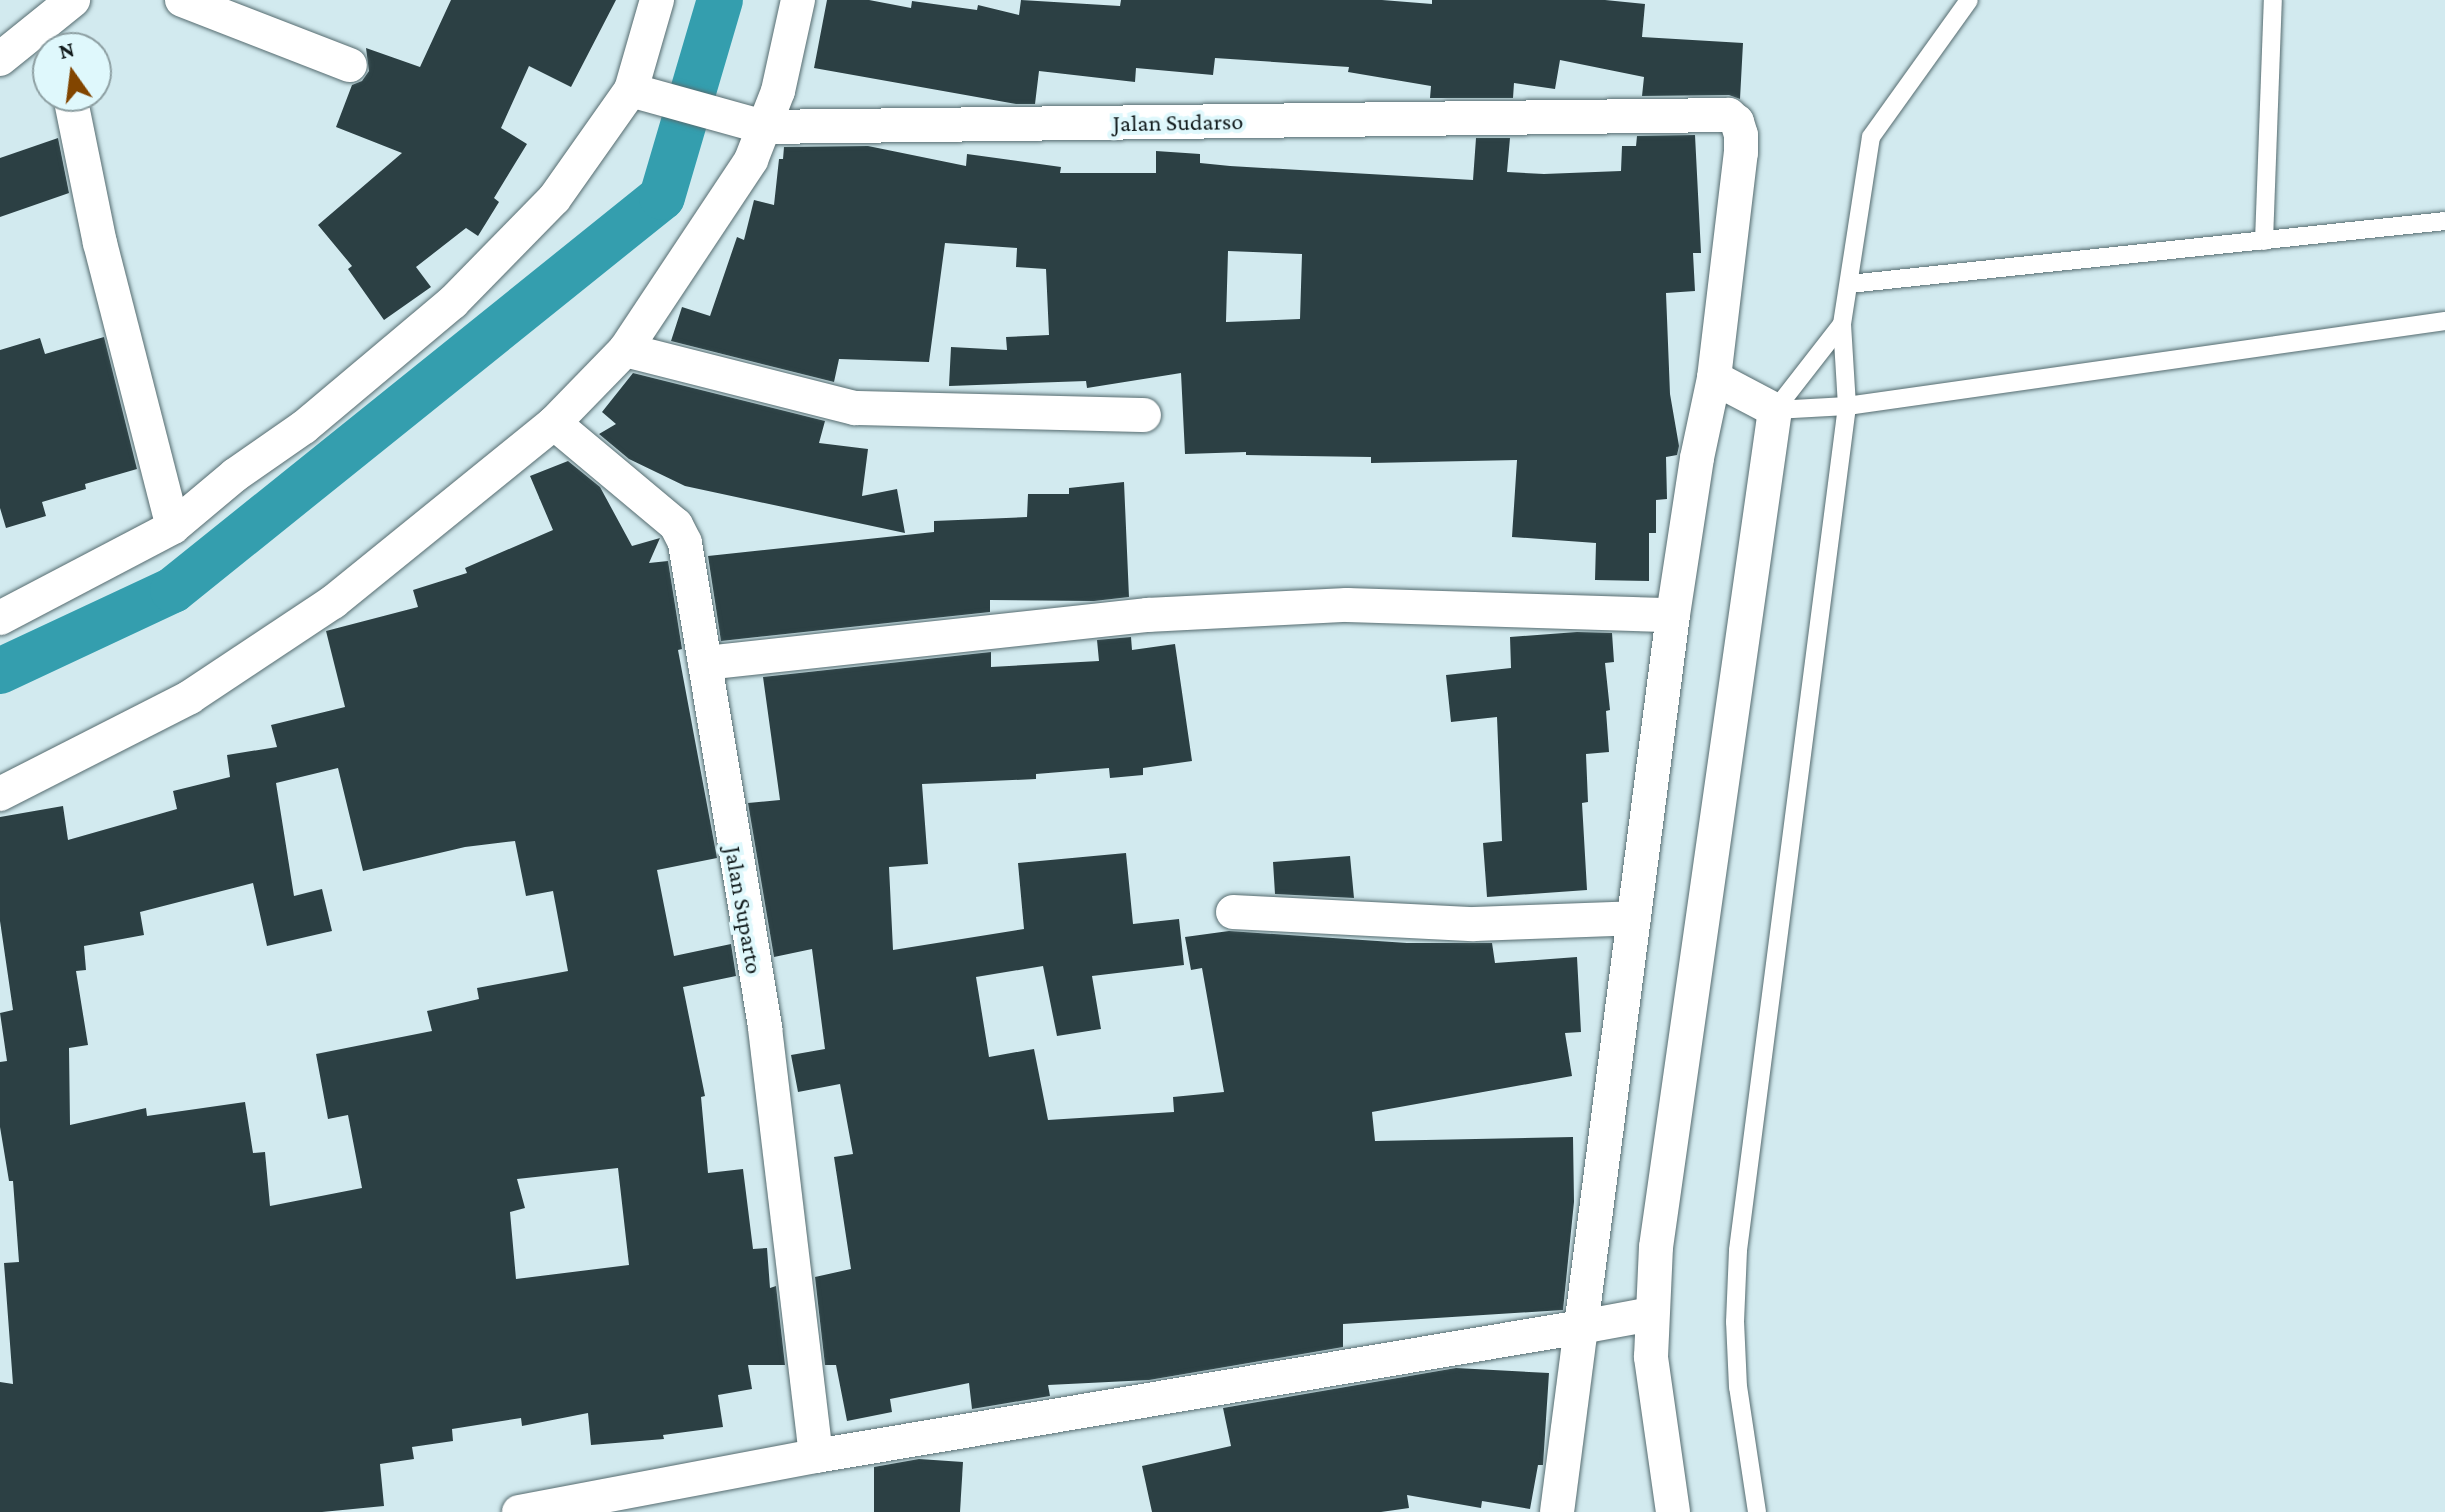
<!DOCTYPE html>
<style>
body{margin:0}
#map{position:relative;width:2445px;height:1512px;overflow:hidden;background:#d2eaef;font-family:"Crimson Pro",serif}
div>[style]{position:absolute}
.canal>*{height:46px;margin:-23px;padding:0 23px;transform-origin:23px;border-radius:23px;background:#349eae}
.building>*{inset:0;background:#2c4044}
.roads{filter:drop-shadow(0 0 2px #566c70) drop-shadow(0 0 2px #566c70)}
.lane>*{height:18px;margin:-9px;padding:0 9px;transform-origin:9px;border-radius:9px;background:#fff}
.street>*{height:34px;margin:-17px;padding:0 17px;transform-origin:17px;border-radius:17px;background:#fff}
span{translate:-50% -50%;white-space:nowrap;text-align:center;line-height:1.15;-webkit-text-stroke:8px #dff8fc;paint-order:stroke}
.street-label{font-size:24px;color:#111a1b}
.north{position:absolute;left:32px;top:32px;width:80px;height:80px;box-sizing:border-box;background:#dff8fc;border:2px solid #8d9fa2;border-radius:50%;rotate:346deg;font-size:22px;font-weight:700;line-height:32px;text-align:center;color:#111a1b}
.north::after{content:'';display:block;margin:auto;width:28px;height:36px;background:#824500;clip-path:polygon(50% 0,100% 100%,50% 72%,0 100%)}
</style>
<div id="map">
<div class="canal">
<i style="left:0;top:671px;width:191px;rotate:-25.1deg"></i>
<i style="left:173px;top:590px;width:627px;rotate:-38.79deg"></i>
<i style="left:662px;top:197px;width:205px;rotate:-73.6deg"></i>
</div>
<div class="building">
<i style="clip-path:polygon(451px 0,616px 0,571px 87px,529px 66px,501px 128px,527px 144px,494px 198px,499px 202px,478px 236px,466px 228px,416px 267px,431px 287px,384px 320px,348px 269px,352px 266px,318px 225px,402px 153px,336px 127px,352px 85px,362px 81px,369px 71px,366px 48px,420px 67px)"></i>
<i style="clip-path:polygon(827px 0,869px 0,911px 8px,912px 1px,977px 10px,978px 5px,1019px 15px,1021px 0,1120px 6px,1121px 0,1382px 0,1432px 4px,1432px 0,1605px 0,1645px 4px,1642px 37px,1743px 43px,1740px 99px,1729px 95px,1642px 96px,1644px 77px,1560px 60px,1555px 89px,1514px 83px,1513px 98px,1430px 98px,1431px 86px,1348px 72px,1349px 67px,1215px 58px,1213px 75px,1136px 68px,1135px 82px,1039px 71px,1035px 104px,1016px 104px,814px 68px)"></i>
<i style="clip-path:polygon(evenodd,1695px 135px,1701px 253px,1693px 253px,1695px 291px,1666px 293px,1670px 394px,1679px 446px,1677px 455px,1666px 457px,1667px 499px,1656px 500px,1656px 533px,1649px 533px,1649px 581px,1595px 580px,1596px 543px,1512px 537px,1517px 460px,1371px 463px,1371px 457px,1246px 455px,1246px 452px,1185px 454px,1181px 373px,1087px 388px,1086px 381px,949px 386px,951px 347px,1007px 350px,1006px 337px,1049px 335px,1046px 269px,1016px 267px,1017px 248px,945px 243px,929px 362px,839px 359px,834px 382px,671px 341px,682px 307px,710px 316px,737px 237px,744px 240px,754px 200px,774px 205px,779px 159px,783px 159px,784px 147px,868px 146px,966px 166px,967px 154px,1061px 167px,1060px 173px,1156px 173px,1156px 151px,1200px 154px,1200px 163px,1230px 166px,1473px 180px,1476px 138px,1510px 138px,1507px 172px,1544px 174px,1621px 171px,1622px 146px,1636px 146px,1637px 136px,1695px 135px,1228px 251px,1302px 254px,1300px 319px,1226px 322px,1228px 251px)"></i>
<i style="clip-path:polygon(58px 138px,69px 193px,0 217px,0 158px)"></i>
<i style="clip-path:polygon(104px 337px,137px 469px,85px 484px,86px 489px,42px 502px,46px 516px,6px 528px,0 508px,0 350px,40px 338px,45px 354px)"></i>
<i style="clip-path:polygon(633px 373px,825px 421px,819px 443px,868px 449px,862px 496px,897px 489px,905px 533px,685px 486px,629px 459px,599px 434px,616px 424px,602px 412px)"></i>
<i style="clip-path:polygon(evenodd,568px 461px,600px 487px,632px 546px,660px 538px,649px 563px,668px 561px,682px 649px,678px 650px,717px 858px,657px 870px,674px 956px,731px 944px,736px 976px,683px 987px,705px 1096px,701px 1097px,708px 1173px,743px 1169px,753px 1249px,767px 1248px,770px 1288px,776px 1286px,785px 1365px,748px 1365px,752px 1389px,718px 1395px,723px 1427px,663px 1435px,664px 1439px,591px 1445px,588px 1413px,522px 1426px,521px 1418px,452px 1429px,453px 1441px,412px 1447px,414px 1459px,380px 1464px,384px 1506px,322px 1512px,0 1512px,0 1382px,13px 1384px,4px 1263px,19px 1262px,13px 1181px,9px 1181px,0 1127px,0 1062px,7px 1061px,0 1013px,13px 1010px,0 921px,0 817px,63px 806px,68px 840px,177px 809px,173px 791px,230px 777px,227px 755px,277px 747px,271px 725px,345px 707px,326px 631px,418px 607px,413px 590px,467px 573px,465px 568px,553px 530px,530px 476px,568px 461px,338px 768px,363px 871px,465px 847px,515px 841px,526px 896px,553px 891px,568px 971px,477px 988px,479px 999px,427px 1011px,432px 1031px,316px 1054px,328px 1119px,348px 1115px,362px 1188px,270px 1206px,265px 1152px,253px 1153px,245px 1102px,147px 1116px,146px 1108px,70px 1125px,69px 1048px,88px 1045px,76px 971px,86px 970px,84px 946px,144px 935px,140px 912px,253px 883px,267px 946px,332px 931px,322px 889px,294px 896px,276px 783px,338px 768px,568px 461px,618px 1168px,629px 1265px,516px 1279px,510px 1212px,525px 1208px,517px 1179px,618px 1168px)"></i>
<i style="clip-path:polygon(1124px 482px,1129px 597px,1094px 601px,990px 600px,990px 612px,721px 641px,708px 556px,934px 532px,934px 521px,1027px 517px,1028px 494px,1069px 494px,1069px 488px)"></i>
<i style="clip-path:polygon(1577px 632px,1612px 633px,1614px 662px,1605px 663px,1610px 710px,1606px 711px,1609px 752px,1586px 754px,1588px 802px,1582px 803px,1587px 890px,1487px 897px,1483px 843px,1502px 841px,1497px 717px,1451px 722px,1446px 675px,1511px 668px,1510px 637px)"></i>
<i style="clip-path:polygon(1131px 637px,1132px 650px,1175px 644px,1192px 761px,1143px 768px,1143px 775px,1110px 778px,1109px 768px,1036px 774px,1036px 779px,922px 784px,928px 864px,889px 867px,893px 950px,1024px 929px,1018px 863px,1126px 853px,1133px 924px,1179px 919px,1184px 965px,1092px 976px,1101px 1029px,1057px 1036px,1043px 966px,976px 977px,989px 1057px,1034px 1049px,1048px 1120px,1174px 1112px,1173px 1097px,1224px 1092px,1202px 968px,1191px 970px,1185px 937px,1229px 931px,1407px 943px,1492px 943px,1495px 963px,1577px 957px,1581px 1032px,1565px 1033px,1572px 1076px,1372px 1112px,1375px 1141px,1573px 1137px,1574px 1202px,1563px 1310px,1343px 1324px,1343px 1347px,1149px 1380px,1048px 1385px,1050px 1396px,972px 1409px,969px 1383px,890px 1399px,892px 1412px,847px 1421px,836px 1365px,825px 1365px,815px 1277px,851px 1269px,834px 1157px,853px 1154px,840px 1084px,798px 1092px,791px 1055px,825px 1049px,812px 949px,774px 957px,748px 803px,780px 800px,763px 677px,991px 652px,991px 667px,1099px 661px,1097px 640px)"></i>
<i style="clip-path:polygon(1350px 856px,1354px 898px,1275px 894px,1273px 862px)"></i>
<i style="clip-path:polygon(1456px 1368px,1549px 1373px,1543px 1465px,1538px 1465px,1530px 1509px,1482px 1501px,1481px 1508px,1407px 1495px,1409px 1508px,1381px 1512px,1152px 1512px,1142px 1466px,1231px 1446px,1223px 1408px)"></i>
<i style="clip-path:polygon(919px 1459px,963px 1462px,960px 1512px,874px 1512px,874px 1467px)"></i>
</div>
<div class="roads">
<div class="lane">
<i style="left:2264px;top:241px;width:241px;rotate:-87.9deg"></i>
<i style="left:1849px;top:284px;width:599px;rotate:-6.03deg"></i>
<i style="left:1775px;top:410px;width:72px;rotate:-3.2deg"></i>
<i style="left:1847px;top:406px;width:604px;rotate:-8.09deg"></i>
<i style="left:1775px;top:410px;width:109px;rotate:-52.1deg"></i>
<i style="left:1757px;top:1512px;width:126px;rotate:-98.6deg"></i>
<i style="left:1738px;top:1387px;width:65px;rotate:-92.6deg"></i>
<i style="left:1735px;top:1322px;width:72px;rotate:-87.6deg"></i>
<i style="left:1738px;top:1250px;width:851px;rotate:-82.64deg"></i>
<i style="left:1847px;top:406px;width:82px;rotate:-93.5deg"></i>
<i style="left:1842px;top:324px;width:189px;rotate:-81.2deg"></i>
<i style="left:1871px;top:137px;width:168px;rotate:-54.4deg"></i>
</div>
<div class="street">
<i style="left:182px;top:0;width:180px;rotate:21.2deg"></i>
<i style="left:0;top:59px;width:94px;rotate:-38.9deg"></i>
<i style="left:70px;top:96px;width:150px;rotate:78.5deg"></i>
<i style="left:100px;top:243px;width:293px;rotate:75.6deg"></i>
<i style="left:625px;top:350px;width:237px;rotate:14.2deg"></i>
<i style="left:855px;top:408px;width:289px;rotate:1.4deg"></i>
<i style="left:554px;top:423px;width:159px;rotate:39.9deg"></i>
<i style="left:676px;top:525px;width:20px;rotate:63deg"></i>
<i style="left:685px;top:543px;width:492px;rotate:80.6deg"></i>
<i style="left:765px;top:1028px;width:431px;rotate:83.2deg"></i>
<i style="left:0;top:618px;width:195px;rotate:-27.7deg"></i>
<i style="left:173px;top:527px;width:81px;rotate:-40deg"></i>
<i style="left:235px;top:475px;width:84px;rotate:-34.8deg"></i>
<i style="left:304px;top:427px;width:194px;rotate:-40deg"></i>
<i style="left:453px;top:302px;width:144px;rotate:-45.6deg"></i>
<i style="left:554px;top:199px;width:133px;rotate:-54.8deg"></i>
<i style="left:631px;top:90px;width:94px;rotate:-73.9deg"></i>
<i style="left:705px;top:663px;width:445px;rotate:-6.2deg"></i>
<i style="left:1147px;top:615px;width:200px;rotate:-2.9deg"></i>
<i style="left:1347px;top:605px;width:326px;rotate:1.8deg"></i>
<i style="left:0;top:794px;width:213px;rotate:-27deg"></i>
<i style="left:190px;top:697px;width:172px;rotate:-33.6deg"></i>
<i style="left:333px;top:602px;width:284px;rotate:-39deg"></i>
<i style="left:554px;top:423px;width:102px;rotate:-45.8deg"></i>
<i style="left:625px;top:350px;width:228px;rotate:-56.4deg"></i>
<i style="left:751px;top:160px;width:74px;rotate:-68.6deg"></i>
<i style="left:778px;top:91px;width:93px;rotate:-77.6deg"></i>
<i style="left:1233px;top:912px;width:241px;rotate:2.9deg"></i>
<i style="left:1474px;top:924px;width:160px;rotate:-2.1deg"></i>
<i style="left:519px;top:1512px;width:302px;rotate:-10.7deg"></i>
<i style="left:816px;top:1456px;width:776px;rotate:-9.57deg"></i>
<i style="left:1581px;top:1327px;width:718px;rotate:-82.64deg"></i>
<i style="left:1673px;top:615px;width:159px;rotate:-81.3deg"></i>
<i style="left:1697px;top:458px;width:82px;rotate:-78deg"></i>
<i style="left:1714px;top:378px;width:227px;rotate:-83.2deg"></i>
<i style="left:1741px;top:153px;width:18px;rotate:-90deg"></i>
<i style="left:1741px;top:135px;width:14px;rotate:-107deg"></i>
<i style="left:1737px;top:122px;width:11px;rotate:-139deg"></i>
<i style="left:1729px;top:115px;width:965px;rotate:179.29deg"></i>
<i style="left:764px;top:127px;width:138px;rotate:-164.5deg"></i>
<i style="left:1557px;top:1512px;width:187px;rotate:-82.6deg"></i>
<i style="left:1581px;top:1327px;width:71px;rotate:-10.5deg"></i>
<i style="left:1673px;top:1512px;width:157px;rotate:-98.1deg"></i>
<i style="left:1651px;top:1357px;width:110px;rotate:-87.4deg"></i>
<i style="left:1656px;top:1247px;width:845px;rotate:-81.91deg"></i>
<i style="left:1775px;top:410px;width:69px;rotate:-152.3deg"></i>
</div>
</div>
<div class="street-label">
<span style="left:1178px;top:122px;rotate:-1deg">Jalan Sudarso</span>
<span style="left:744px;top:910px;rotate:80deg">Jalan Suparto</span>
</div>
<div class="north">N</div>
</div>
